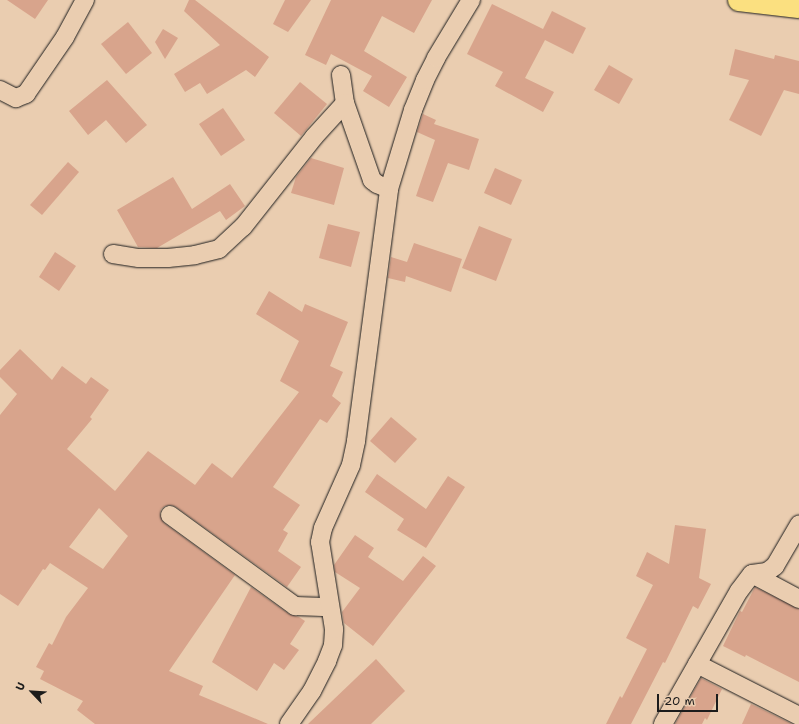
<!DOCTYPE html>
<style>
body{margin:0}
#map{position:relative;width:799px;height:724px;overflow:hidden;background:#eacdb0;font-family:"Shantell Sans",sans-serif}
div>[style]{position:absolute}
.building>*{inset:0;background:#d8a48c}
.roads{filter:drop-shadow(0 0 1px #1c1c1c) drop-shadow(0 0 1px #1c1c1c)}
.street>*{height:18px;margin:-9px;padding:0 9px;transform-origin:9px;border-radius:9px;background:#eacdb0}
.primary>*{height:22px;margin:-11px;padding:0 11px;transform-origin:11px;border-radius:11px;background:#fbe080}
span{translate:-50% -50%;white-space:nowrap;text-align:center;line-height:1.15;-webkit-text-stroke:3px #eacdb0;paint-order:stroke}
.north{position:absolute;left:12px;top:672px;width:40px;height:40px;-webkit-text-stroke:3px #eacdb0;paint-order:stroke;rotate:295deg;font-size:11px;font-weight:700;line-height:16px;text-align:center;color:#1c1c1c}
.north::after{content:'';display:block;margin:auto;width:14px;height:18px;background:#1c1c1c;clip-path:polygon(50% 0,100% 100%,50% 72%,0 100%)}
.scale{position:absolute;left:657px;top:694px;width:61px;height:18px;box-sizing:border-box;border:2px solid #1c1c1c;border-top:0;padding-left:5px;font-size:12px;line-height:14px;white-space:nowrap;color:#1c1c1c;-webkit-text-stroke:3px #eacdb0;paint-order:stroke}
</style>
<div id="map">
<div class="building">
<i style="clip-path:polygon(7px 0,48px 0,35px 19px)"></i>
<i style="clip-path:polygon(189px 0,195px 0,269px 57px,255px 77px,246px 70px,207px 94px,200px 83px,185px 92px,174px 74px,220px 45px,184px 11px)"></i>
<i style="clip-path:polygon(285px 0,311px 0,288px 32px,273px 24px)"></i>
<i style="clip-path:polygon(331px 0,432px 0,414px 33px,382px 16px,364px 51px,407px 77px,389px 107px,363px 91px,372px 76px,331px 54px,326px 65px,305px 55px)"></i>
<i style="clip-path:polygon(492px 4px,543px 29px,552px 11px,586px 28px,573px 54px,545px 40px,525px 78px,554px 92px,543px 112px,495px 86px,503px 72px,467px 54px)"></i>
<i style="clip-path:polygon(128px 22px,152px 53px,126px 74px,101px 44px)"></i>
<i style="clip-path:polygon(163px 29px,178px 38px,165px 59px,155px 42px)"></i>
<i style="clip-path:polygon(735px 49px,774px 59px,775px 55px,799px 61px,799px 94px,784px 90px,761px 136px,729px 120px,749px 80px,729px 75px)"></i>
<i style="clip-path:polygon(609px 65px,633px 79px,619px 104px,594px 90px)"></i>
<i style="clip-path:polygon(107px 80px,147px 125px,126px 143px,106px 120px,88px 135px,69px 111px)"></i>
<i style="clip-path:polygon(300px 82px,327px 104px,301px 136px,274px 113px)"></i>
<i style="clip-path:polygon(223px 108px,245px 140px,221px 156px,199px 124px)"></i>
<i style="clip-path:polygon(423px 114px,436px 120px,434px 124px,479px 139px,469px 170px,448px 163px,433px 202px,416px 196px,435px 140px,417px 132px)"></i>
<i style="clip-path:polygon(311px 158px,344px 168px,334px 205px,291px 193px,296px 177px)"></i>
<i style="clip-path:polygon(68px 162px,79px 172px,42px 215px,30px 205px)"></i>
<i style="clip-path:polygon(495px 168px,522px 180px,511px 205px,484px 193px)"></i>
<i style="clip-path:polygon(173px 177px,192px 209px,230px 184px,245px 206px,226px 220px,220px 211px,157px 248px,138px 247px,117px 210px)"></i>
<i style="clip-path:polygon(328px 224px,360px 232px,351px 267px,319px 258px)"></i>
<i style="clip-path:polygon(479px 226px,512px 239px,496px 281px,462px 268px)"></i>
<i style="clip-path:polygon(414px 243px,462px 259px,451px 292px,406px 276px,405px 282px,388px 278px,391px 257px,407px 262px)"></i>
<i style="clip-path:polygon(55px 252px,76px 266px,59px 291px,39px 277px)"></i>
<i style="clip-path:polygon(evenodd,269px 291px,302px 312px,305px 304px,348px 322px,330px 366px,343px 372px,332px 396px,341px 403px,327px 423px,320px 419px,273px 487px,300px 505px,283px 530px,288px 533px,278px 551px,301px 567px,287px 587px,176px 507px,171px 505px,165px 506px,161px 509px,160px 514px,164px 523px,235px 575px,169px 671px,203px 686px,199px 695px,268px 724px,95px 724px,77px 710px,83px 701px,40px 679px,44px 671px,36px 667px,49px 643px,52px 645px,66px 617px,88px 588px,50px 563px,45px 570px,43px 569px,18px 606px,0 594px,0 415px,17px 394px,0 377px,0 370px,20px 349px,52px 380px,62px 366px,86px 384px,91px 377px,109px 390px,90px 417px,92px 419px,67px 449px,115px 491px,148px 451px,195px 485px,212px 463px,232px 478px,299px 392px,280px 381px,299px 341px,256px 314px,269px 291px,99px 508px,128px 536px,103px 569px,69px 547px,99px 508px)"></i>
<i style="clip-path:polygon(391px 417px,417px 439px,395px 463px,370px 441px)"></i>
<i style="clip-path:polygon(377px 474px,426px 509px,448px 476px,465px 487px,426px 548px,397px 530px,404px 519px,365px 492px)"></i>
<i style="clip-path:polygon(675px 525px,706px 529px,699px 578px,711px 584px,698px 609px,693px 606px,665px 663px,663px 662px,631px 724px,606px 724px,620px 696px,622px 698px,647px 649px,626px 638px,653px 585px,636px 576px,647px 552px,669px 564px)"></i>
<i style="clip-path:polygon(355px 535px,374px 548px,368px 557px,403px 581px,423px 556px,436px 566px,373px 646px,344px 623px,342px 612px,360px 588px,335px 572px,334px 565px)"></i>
<i style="clip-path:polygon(251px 587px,289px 614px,299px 617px,305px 621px,290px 644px,299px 650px,284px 670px,274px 663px,257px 691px,212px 662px)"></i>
<i style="clip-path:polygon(755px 587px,799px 609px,799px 682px,746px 655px,745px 657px,723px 646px,740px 611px,742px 612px)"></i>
<i style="clip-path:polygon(376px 659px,405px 691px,371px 724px,308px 724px)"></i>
<i style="clip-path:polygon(701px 678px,722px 689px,707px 720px,705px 718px,702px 724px,675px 724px)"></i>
<i style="clip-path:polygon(751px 704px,792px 724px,742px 724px)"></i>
</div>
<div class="roads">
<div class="street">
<i style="left:341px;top:75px;width:28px;rotate:82deg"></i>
<i style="left:345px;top:103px;width:82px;rotate:70.7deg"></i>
<i style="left:372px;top:180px;width:6px;rotate:39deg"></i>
<i style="left:377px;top:184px;width:13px;rotate:23deg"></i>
<i style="left:0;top:90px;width:18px;rotate:27deg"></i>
<i style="left:16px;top:98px;width:11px;rotate:-22deg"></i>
<i style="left:26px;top:94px;width:69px;rotate:-55.6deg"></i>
<i style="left:65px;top:37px;width:42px;rotate:-61.6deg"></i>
<i style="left:113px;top:254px;width:26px;rotate:9deg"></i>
<i style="left:139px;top:258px;width:29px"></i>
<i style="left:168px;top:258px;width:27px;rotate:-6deg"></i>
<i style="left:195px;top:255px;width:25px;rotate:-14deg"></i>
<i style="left:219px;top:249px;width:33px;rotate:-43deg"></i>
<i style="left:243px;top:227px;width:115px;rotate:-51.7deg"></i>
<i style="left:314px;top:137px;width:46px;rotate:-47.6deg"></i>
<i style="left:170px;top:515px;width:155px;rotate:36.1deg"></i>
<i style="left:295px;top:606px;width:35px;rotate:2deg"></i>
<i style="left:752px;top:574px;width:53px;rotate:28deg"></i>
<i style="left:697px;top:664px;width:114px;rotate:27deg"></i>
<i style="left:289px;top:724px;width:40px;rotate:-55.1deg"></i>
<i style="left:312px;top:691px;width:34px;rotate:-63deg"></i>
<i style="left:327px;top:661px;width:17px;rotate:-69deg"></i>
<i style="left:333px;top:645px;width:16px;rotate:-86deg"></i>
<i style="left:334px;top:629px;width:88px;rotate:-99.1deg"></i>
<i style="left:320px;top:542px;width:14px;rotate:-78deg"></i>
<i style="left:323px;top:528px;width:69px;rotate:-66deg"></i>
<i style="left:351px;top:465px;width:25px;rotate:-78deg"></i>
<i style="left:356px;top:441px;width:254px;rotate:-82.5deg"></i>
<i style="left:389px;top:189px;width:83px;rotate:-73.1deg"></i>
<i style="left:413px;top:110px;width:32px;rotate:-68deg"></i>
<i style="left:425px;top:80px;width:25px;rotate:-63deg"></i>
<i style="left:436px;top:58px;width:68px;rotate:-58.9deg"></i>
<i style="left:663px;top:724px;width:153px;rotate:-60.3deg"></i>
<i style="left:739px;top:591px;width:21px;rotate:-53deg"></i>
<i style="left:752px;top:574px;width:15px;rotate:-8deg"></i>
<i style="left:767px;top:572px;width:10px;rotate:-37deg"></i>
<i style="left:775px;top:566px;width:48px;rotate:-59.7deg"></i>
</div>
<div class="primary">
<i style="left:739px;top:0;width:60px;rotate:6.7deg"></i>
</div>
</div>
<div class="north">U</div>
<div class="scale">20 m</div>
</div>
